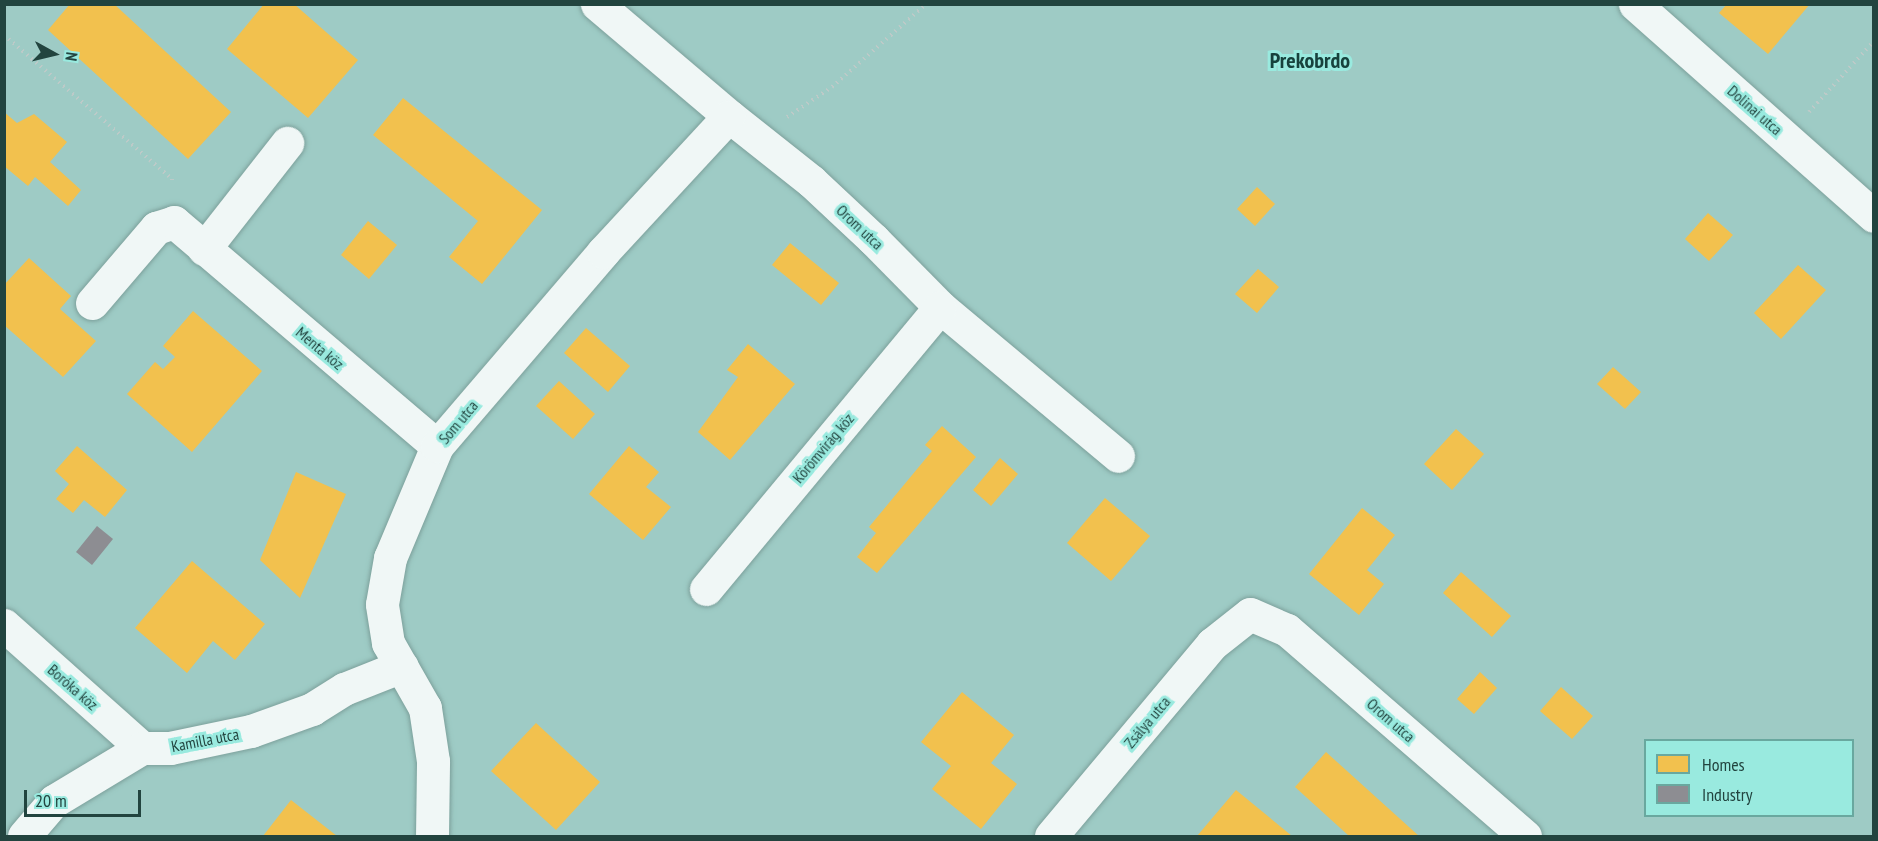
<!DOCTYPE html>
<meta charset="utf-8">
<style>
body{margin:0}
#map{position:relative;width:1878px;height:841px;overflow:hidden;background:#9ecbc5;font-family:"PT Sans Narrow",sans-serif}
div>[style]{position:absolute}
.homes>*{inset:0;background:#f2c14e}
.industry>*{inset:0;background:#8d8d92}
.path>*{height:4px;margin-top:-2px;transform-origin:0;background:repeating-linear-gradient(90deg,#bdcac8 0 1.5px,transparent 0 6px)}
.roads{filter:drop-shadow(0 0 2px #7ca09b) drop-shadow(0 0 2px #7ca09b)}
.minor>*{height:33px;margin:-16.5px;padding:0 16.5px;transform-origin:16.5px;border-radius:16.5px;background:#f0f7f6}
span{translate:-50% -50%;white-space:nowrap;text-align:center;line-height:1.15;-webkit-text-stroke:6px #99eadf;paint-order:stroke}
.street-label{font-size:16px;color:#22443f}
.district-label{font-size:22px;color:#17423d;font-weight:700}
.frame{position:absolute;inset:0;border:6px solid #22443f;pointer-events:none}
.legend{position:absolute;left:1644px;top:739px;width:210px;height:78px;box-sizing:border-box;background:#99eadf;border:2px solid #69a89f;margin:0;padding:8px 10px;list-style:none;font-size:18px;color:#22443f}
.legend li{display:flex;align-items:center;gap:12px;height:30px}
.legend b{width:30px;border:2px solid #69a89f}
.north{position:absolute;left:24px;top:24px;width:60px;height:60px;-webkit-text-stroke:4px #99eadf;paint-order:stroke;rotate:98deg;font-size:16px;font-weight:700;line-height:24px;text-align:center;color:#22443f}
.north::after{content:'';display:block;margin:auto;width:21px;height:27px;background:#22443f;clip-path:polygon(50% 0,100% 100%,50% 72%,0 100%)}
.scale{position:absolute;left:24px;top:790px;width:117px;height:27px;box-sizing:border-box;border:3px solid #22443f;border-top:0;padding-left:8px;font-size:18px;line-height:21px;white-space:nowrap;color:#22443f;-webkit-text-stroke:4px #99eadf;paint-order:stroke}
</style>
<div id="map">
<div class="homes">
<i style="clip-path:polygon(70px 4px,114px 4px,231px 112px,188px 159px,48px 30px)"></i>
<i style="clip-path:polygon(264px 4px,294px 4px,358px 60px,308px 118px,227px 49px)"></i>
<i style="clip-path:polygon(1727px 4px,1810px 4px,1768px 54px,1719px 13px)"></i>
<i style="clip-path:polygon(403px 98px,542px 210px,482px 284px,449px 257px,478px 221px,373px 135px)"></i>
<i style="clip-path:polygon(4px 112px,17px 123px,34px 114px,67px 142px,50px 162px,81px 190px,68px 206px,35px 177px,28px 186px,4px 166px)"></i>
<i style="clip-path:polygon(1257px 187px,1275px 204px,1255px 226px,1237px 209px)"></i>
<i style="clip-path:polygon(1708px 213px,1733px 235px,1709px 261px,1685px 239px)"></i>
<i style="clip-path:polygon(368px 221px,397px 245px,369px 279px,341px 255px)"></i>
<i style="clip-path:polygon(790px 243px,839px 283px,821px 305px,772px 265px)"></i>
<i style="clip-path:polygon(29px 258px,71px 296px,60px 309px,96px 341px,63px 377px,4px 325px,4px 285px)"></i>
<i style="clip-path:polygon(1798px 265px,1826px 290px,1781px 339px,1754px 313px)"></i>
<i style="clip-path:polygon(1258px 269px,1279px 287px,1257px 313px,1235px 294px)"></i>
<i style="clip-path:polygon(193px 311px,262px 371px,192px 452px,127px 394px,155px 362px,163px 369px,175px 357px,163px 346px)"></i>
<i style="clip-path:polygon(586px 328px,630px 366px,608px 392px,564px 353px)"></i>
<i style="clip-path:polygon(748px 344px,795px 384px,730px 460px,698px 432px,738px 377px,727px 370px)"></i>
<i style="clip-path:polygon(1613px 367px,1641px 392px,1625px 409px,1597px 384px)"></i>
<i style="clip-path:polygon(559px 381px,595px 414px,573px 439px,536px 406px)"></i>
<i style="clip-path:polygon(942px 426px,976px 457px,877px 573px,857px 557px,876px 533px,869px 527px,932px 451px,925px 445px)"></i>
<i style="clip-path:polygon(1456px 429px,1484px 454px,1452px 490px,1424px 464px)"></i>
<i style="clip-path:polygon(77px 446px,127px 490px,105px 517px,84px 500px,73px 513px,56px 499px,69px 484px,55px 471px)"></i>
<i style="clip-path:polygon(629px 446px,659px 472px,646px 487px,671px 507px,643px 540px,589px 494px)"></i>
<i style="clip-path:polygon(1000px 458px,1018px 474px,991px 506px,973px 490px)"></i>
<i style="clip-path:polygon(296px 472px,346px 494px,300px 598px,260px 560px)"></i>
<i style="clip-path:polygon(1105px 498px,1150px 536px,1111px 581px,1067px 543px)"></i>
<i style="clip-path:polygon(1362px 508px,1395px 535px,1367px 570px,1384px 584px,1359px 615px,1309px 574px)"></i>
<i style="clip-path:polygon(192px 561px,265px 624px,235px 660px,213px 641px,187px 673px,135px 628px)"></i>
<i style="clip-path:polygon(1461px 572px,1511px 616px,1492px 637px,1443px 593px)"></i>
<i style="clip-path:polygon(1480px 672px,1497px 688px,1474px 714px,1457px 699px)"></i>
<i style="clip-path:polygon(1561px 687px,1593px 716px,1572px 739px,1540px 711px)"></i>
<i style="clip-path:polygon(962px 692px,1014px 735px,991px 763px,1017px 784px,981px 829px,932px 789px,951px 766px,921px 742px)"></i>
<i style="clip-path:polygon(536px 723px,600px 782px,556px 830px,491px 771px)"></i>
<i style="clip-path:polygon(1326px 752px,1419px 836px,1349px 836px,1295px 787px)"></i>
<i style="clip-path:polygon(1236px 790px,1292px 836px,1197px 836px)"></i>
<i style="clip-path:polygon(291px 800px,337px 836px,263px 836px)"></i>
</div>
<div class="industry">
<i style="clip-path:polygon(97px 526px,113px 539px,92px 565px,76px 552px)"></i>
</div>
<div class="path">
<i style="left:4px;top:35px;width:221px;rotate:40.6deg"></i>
<i style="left:172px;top:179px;width:6px;rotate:90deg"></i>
<i style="left:1809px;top:112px;width:96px;rotate:-47.5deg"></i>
<i style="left:787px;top:117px;width:54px;rotate:-33.7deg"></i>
<i style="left:832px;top:87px;width:125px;rotate:-41.4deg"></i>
</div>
<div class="roads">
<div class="minor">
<i style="left:597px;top:4px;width:173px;rotate:40.3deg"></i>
<i style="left:729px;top:116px;width:105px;rotate:38.4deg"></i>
<i style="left:811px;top:181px;width:86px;rotate:43.1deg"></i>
<i style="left:874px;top:240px;width:94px;rotate:45.4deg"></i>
<i style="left:940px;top:307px;width:232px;rotate:39.9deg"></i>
<i style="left:1635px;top:4px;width:319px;rotate:41.6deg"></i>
<i style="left:204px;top:249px;width:135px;rotate:-51.9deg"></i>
<i style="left:92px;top:303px;width:99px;rotate:-49.5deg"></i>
<i style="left:156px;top:228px;width:19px;rotate:-18deg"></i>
<i style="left:174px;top:222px;width:345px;rotate:40.4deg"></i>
<i style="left:706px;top:589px;width:366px;rotate:-50.3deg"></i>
<i style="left:4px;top:625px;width:185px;rotate:41.7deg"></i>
<i style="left:24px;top:836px;width:46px;rotate:-49.4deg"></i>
<i style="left:54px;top:801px;width:103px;rotate:-31.1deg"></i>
<i style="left:142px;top:748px;width:28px"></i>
<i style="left:170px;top:748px;width:83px;rotate:-11.9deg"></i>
<i style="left:251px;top:731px;width:65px;rotate:-19.8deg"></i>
<i style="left:312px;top:709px;width:38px;rotate:-32deg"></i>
<i style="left:344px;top:689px;width:62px;rotate:-21.6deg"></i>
<i style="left:432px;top:836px;width:75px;rotate:-89.2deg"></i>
<i style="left:433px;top:761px;width:54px;rotate:-98.6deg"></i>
<i style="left:425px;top:708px;width:75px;rotate:-119.6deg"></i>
<i style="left:388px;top:643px;width:39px;rotate:-99deg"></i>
<i style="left:382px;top:604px;width:47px;rotate:-80.1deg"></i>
<i style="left:390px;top:558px;width:121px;rotate:-67.2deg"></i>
<i style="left:437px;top:446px;width:255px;rotate:-49.4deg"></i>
<i style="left:603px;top:252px;width:185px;rotate:-47.2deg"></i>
<i style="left:1051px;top:836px;width:251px;rotate:-50deg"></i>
<i style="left:1212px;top:644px;width:48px;rotate:-38.3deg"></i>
<i style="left:1250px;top:614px;width:40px;rotate:23.4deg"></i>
<i style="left:1287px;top:630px;width:315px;rotate:40.9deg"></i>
</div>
</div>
<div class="street-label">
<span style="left:1755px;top:110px;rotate:41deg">Dolinai utca</span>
<span style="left:860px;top:227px;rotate:43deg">Orom utca</span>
<span style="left:320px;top:348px;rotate:40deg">Menta köz</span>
<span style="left:458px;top:422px;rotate:-50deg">Som utca</span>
<span style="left:823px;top:448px;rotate:-50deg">Körömvirág köz</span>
<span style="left:73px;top:687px;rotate:41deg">Boróka köz</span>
<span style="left:1391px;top:720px;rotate:41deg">Orom utca</span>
<span style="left:1147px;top:722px;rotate:-50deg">Zsálya utca</span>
<span style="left:205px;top:740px;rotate:-11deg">Kamilla utca</span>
</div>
<div class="district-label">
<span style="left:1310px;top:61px">Prekobrdo</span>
</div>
<div class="frame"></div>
<ul class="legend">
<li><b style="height:16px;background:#f2c14e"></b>Homes</li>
<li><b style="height:16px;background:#8d8d92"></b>Industry</li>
</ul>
<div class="north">N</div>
<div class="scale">20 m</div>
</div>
